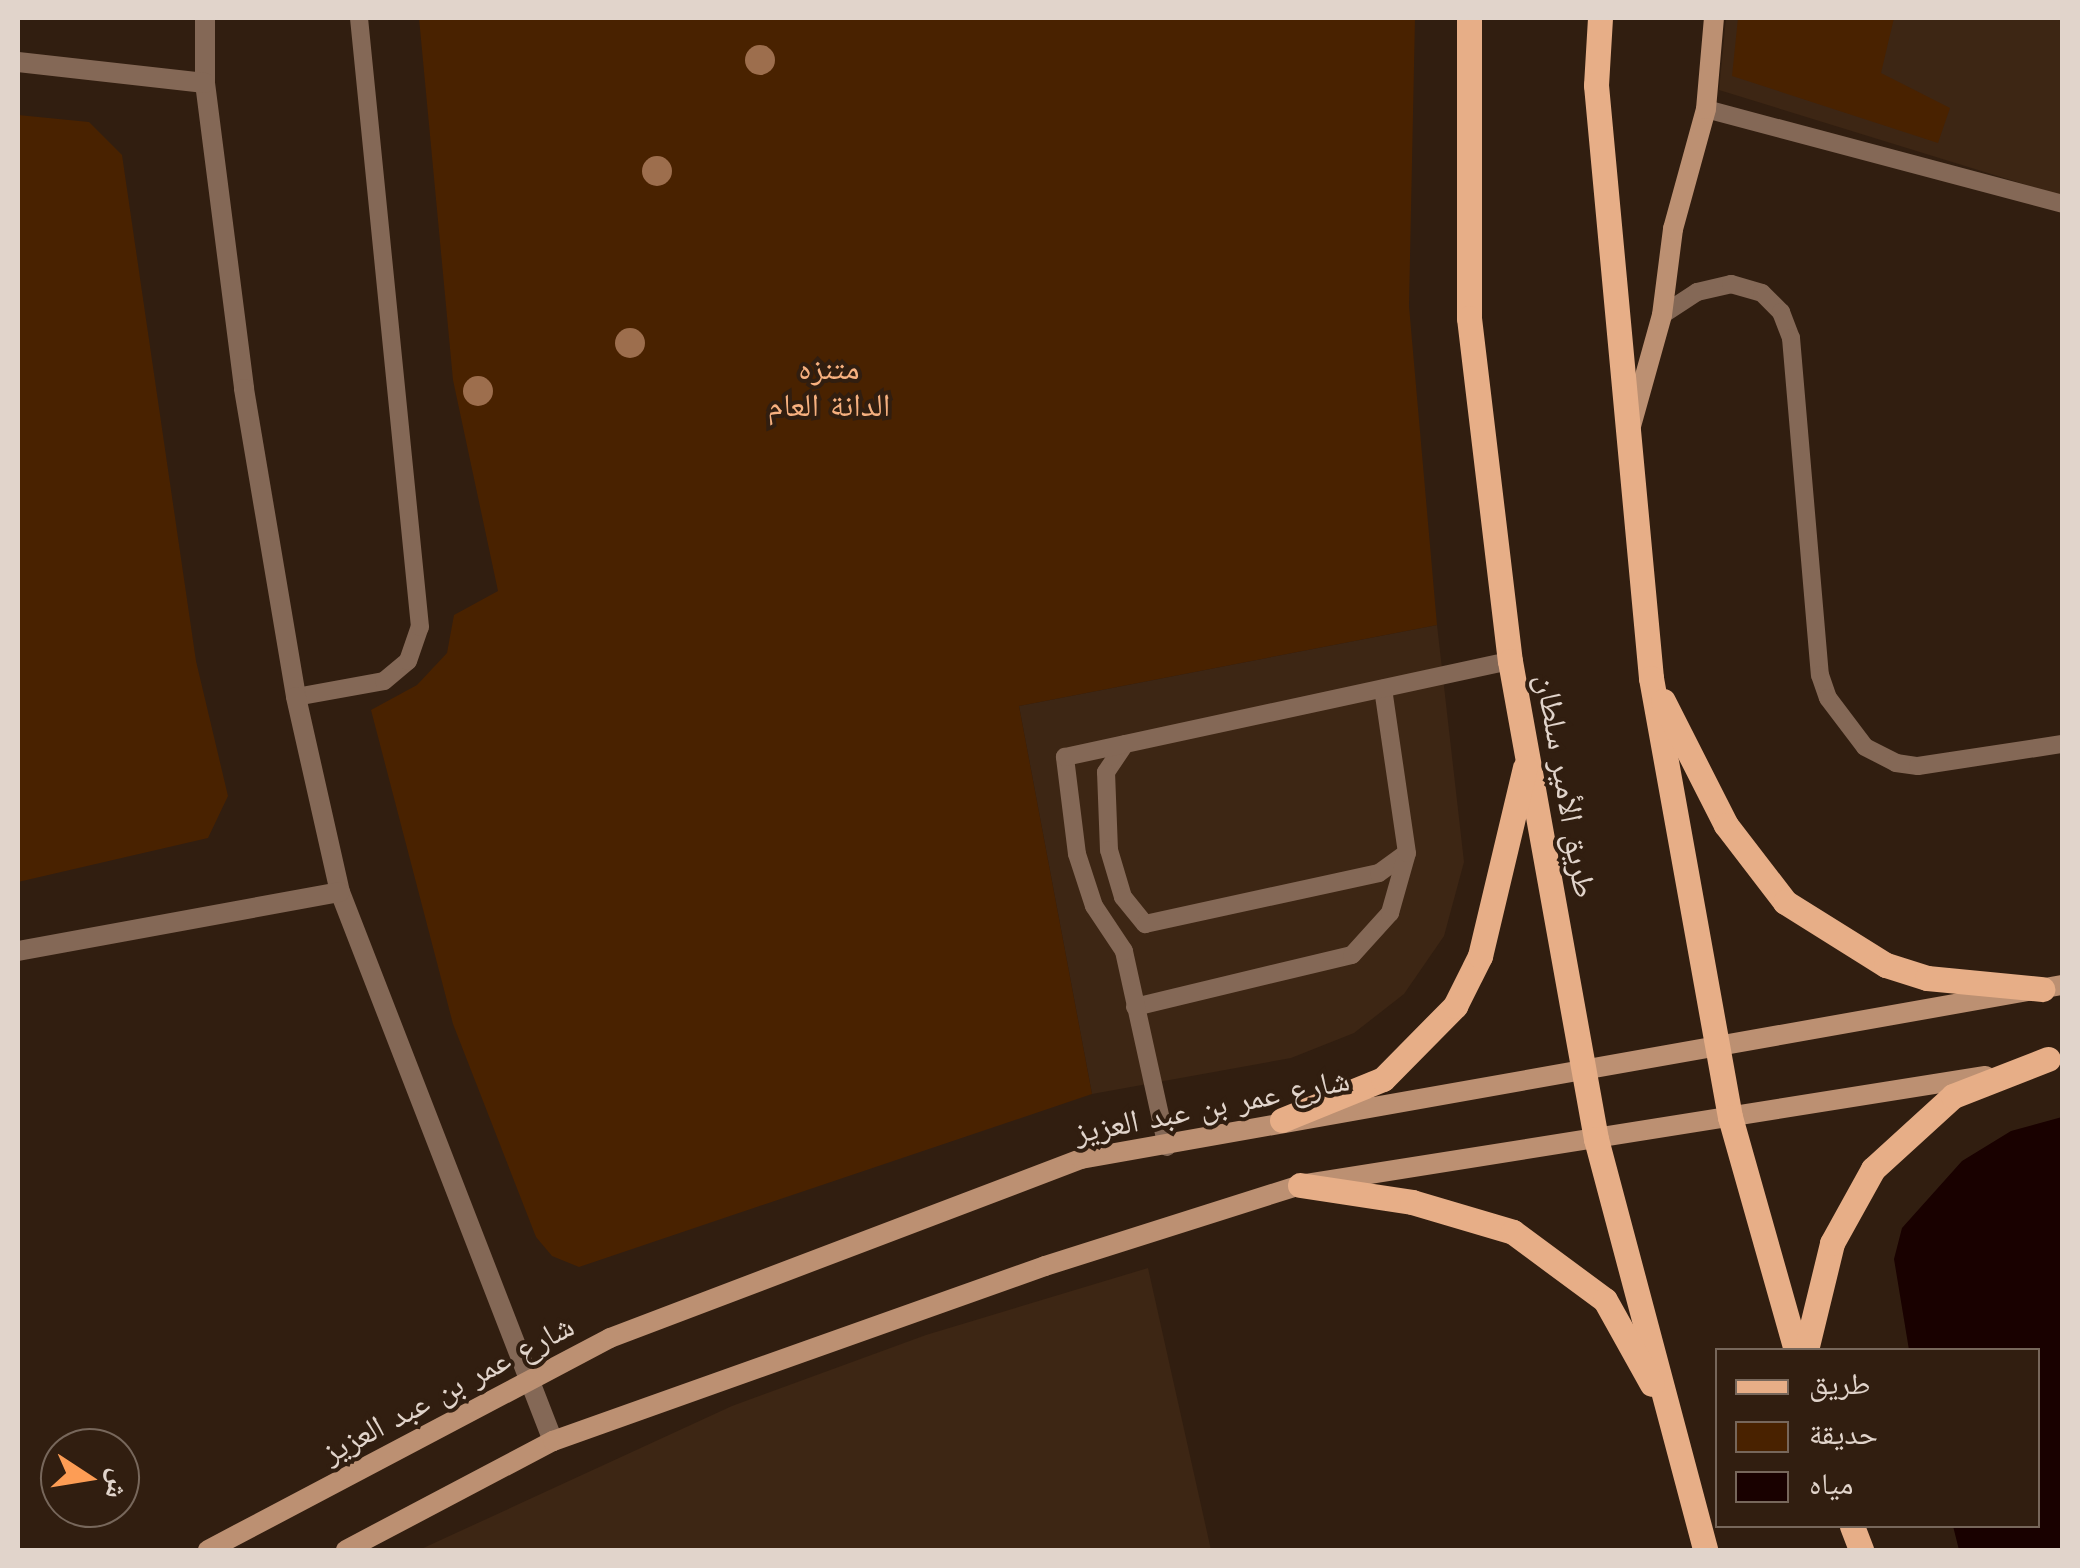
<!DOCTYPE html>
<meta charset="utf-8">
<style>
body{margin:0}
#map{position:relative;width:2080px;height:1568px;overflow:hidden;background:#311e10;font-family:"Work Sans","Noto Naskh Arabic",sans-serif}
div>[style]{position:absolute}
.built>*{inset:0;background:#3d2614}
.green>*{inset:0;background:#492200}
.water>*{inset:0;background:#190100}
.lane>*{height:18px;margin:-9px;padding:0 9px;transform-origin:9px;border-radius:9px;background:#846856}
.street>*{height:20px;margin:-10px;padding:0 10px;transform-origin:10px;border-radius:10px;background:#846856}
.secondary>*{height:20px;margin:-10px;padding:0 10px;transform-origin:10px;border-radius:10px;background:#bc9072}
.primary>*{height:25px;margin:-12.5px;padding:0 12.5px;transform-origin:12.5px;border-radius:12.5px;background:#e7ae87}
.trees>*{width:30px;height:30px;margin:-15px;border-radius:50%;background:#9d6e4d}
span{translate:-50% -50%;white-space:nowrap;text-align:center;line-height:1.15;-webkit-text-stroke:8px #311e10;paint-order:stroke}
.park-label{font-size:32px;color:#f6b07f}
.street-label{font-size:32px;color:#e1d4cb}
.frame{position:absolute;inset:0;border:20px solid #e1d4cb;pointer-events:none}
.legend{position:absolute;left:1715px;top:1348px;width:325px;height:180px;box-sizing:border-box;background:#311e10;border:2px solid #77675b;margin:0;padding:12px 18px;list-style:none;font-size:30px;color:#e1d4cb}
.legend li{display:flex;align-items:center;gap:20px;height:50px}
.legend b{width:50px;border:2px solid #77675b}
.north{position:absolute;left:40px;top:1428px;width:100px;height:100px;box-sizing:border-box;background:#311e10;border:2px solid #77675b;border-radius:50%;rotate:102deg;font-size:28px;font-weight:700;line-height:40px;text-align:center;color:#e1d4cb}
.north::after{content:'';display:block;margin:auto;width:35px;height:45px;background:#fd9d55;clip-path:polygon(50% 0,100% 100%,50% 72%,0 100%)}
</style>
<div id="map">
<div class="built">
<i style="clip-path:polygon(1726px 18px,2062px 18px,2062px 196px,1719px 90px)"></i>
<i style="clip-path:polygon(1437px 625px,1464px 862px,1444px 936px,1404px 994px,1354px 1033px,1291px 1058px,1092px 1094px,1019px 706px)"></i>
<i style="clip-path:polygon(1148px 1268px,1211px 1550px,419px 1550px,732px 1406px,926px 1335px)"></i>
</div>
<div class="green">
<i style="clip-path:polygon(419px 18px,1415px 18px,1409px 306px,1437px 625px,1019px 706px,1092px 1094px,579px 1267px,552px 1256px,536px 1237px,453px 1024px,371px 710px,417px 685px,447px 653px,454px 615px,498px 591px,453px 380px)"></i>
<i style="clip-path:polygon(1738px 18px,1894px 18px,1881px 73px,1950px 108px,1938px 143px,1732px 76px)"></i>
<i style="clip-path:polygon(18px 115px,89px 122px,122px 155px,196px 661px,228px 796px,208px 838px,18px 882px)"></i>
</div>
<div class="water">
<i style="clip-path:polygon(2062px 1117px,2062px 1550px,1959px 1550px,1953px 1526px,2038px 1526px,2038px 1350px,1909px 1350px,1894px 1259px,1902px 1228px,1962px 1161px,2011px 1131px)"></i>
</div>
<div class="lane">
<i style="left:1706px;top:109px;width:368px;rotate:14.9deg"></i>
<i style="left:1662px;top:315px;width:42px;rotate:-33.3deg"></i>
<i style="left:1697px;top:292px;width:35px;rotate:-13deg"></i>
<i style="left:1731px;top:284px;width:32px;rotate:16deg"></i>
<i style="left:1762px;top:293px;width:27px;rotate:45deg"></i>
<i style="left:1781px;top:312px;width:28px;rotate:69deg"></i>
<i style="left:1791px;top:338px;width:338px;rotate:85.1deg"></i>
<i style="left:1820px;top:675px;width:24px;rotate:71deg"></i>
<i style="left:1828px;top:698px;width:61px;rotate:52.9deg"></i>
<i style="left:1865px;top:747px;width:35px;rotate:27deg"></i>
<i style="left:1896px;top:763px;width:22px;rotate:8deg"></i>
<i style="left:1918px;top:766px;width:146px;rotate:-8.7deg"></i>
<i style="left:296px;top:697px;width:89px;rotate:-10.3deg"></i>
<i style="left:384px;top:681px;width:31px;rotate:-40deg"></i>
<i style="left:408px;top:661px;width:36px;rotate:-71deg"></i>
<i style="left:420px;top:627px;width:612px;rotate:-95.72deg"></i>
<i style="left:1125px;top:744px;width:34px;rotate:124deg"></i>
<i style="left:1106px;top:772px;width:78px;rotate:87.8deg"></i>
<i style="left:1109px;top:850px;width:49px;rotate:73.4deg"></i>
<i style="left:1123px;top:897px;width:35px;rotate:51deg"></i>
<i style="left:1145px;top:924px;width:239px;rotate:-12.3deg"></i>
<i style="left:1379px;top:873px;width:34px;rotate:-36deg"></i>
<i style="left:1135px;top:1007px;width:223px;rotate:-13.5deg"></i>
<i style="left:1352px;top:955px;width:57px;rotate:-47.9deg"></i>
<i style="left:1390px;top:913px;width:62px;rotate:-74.2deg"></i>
<i style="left:1407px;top:853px;width:166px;rotate:-98.3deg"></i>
<i style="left:1167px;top:1147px;width:201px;rotate:-102.4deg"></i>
<i style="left:1124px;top:951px;width:54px;rotate:-123.7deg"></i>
<i style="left:1094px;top:906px;width:55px;rotate:-108.1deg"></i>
<i style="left:1077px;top:854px;width:98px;rotate:-97.1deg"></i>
<i style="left:1065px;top:757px;width:455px;rotate:-12.2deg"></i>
</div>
<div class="street">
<i style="left:205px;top:18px;width:65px;rotate:90deg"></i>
<i style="left:205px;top:83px;width:308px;rotate:82.7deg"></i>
<i style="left:244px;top:389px;width:312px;rotate:80.4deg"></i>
<i style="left:296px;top:697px;width:200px;rotate:77.3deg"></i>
<i style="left:340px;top:892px;width:589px;rotate:68.79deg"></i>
<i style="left:18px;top:62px;width:188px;rotate:6.4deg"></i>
<i style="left:18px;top:951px;width:327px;rotate:-10.4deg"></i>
</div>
<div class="secondary">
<i style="left:1631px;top:426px;width:115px;rotate:-74.4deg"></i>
<i style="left:1662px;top:315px;width:87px;rotate:-82.7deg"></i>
<i style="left:1673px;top:229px;width:124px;rotate:-74.6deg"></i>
<i style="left:1706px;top:109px;width:91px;rotate:-85deg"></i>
<i style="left:208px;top:1550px;width:454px;rotate:-27.8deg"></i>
<i style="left:610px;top:1338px;width:504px;rotate:-20.81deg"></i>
<i style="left:1081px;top:1159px;width:996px;rotate:-10.06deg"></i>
<i style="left:346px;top:1550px;width:234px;rotate:-27.8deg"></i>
<i style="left:553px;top:1441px;width:522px;rotate:-19.58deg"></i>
<i style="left:1045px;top:1266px;width:268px;rotate:-17.6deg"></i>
<i style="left:1300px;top:1185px;width:694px;rotate:-9.04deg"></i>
</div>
<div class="primary">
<i style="left:1469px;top:18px;width:300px;rotate:90deg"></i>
<i style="left:1469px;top:318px;width:345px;rotate:83.2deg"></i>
<i style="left:1510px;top:661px;width:486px;rotate:79.8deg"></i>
<i style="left:1596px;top:1139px;width:425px;rotate:75.1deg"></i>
<i style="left:1600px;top:18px;width:67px;rotate:93.4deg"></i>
<i style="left:1596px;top:85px;width:596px;rotate:84.7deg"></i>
<i style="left:1651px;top:678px;width:446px;rotate:79.8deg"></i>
<i style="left:1730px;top:1117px;width:242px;rotate:74.2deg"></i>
<i style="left:1663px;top:701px;width:139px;rotate:63.1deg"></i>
<i style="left:1726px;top:825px;width:97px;rotate:52.5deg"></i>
<i style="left:1785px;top:902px;width:119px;rotate:32deg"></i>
<i style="left:1886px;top:965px;width:43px;rotate:17.6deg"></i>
<i style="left:1927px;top:978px;width:116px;rotate:5.5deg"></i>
<i style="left:1282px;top:1120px;width:109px;rotate:-22.1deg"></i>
<i style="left:1383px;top:1079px;width:103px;rotate:-45.4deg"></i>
<i style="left:1455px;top:1006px;width:56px;rotate:-63.4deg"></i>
<i style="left:1480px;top:956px;width:194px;rotate:-76.6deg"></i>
<i style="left:1300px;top:1185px;width:113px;rotate:8.6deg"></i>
<i style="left:1412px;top:1202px;width:105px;rotate:16.5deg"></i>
<i style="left:1513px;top:1232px;width:114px;rotate:36.5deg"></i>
<i style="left:1605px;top:1300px;width:96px;rotate:60.8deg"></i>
<i style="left:1806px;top:1350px;width:110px;rotate:-76.3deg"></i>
<i style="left:1832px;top:1243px;width:85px;rotate:-61deg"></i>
<i style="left:1873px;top:1169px;width:108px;rotate:-42.4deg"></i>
<i style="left:1953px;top:1096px;width:102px;rotate:-21.3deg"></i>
<i style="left:1852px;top:1526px;width:26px;rotate:69deg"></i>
</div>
<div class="trees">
<i style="left:760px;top:60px"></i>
<i style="left:657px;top:171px"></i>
<i style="left:630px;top:343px"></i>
<i style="left:478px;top:391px"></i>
</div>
<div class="park-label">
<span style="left:829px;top:387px">متنزه<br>الدانة العام</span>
</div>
<div class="street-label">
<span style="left:1566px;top:786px;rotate:80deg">طريق الأمير سلطان</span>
<span style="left:1212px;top:1106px;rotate:-11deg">شارع عمر بن عبد العزيز</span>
<span style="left:448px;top:1389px;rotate:-28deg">شارع عمر بن عبد العزيز</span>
</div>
<div class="frame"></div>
<ul class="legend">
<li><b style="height:12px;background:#e7ae87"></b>طريق</li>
<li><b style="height:28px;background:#492200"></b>حديقة</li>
<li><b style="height:28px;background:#190100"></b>مياه</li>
</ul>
<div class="north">ش</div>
</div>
